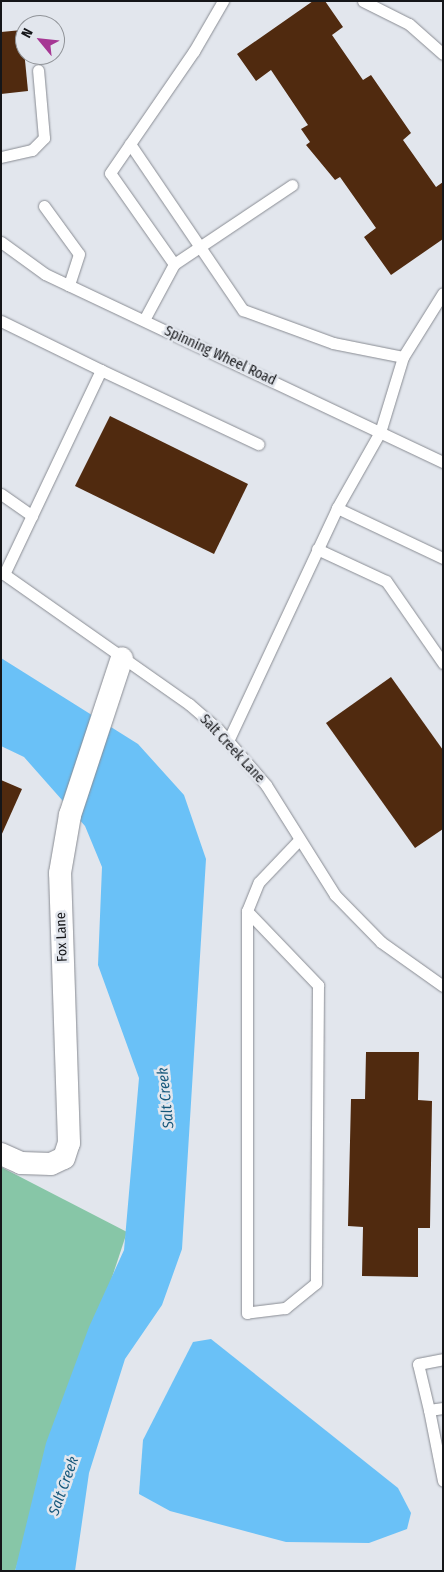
<!DOCTYPE html>
<style>
body{margin:0}
#map{position:relative;width:444px;height:1572px;overflow:hidden;background:#e2e6ed;font-family:"Fira Sans Condensed",sans-serif}
div>[style]{position:absolute}
.green>*{inset:0;background:#87c6a7}
.water>*{inset:0;background:#6ac1f7}
.building>*{inset:0;background:#502a0f}
.roads{filter:drop-shadow(0 0 1px #898c93) drop-shadow(0 0 1px #898c93)}
.service>*{height:11px;margin:-5.5px;padding:0 5.5px;transform-origin:5.5px;border-radius:5.5px;background:#fff}
.minor>*{height:22px;margin:-11px;padding:0 11px;transform-origin:11px;border-radius:11px;background:#fff}
span{translate:-50% -50%;white-space:nowrap;text-align:center;line-height:1.15;-webkit-text-stroke:5px #e2e6ed;paint-order:stroke}
.street-label{font-size:14px;color:#151619}
.water-label{font-size:15px;color:#15577a;font-style:italic}
.frame{position:absolute;inset:0;border:2px solid #151619;pointer-events:none}
.north{position:absolute;left:15px;top:15px;width:50px;height:50px;box-sizing:border-box;background:#e2e6ed;border:1px solid #909398;border-radius:50%;rotate:298deg;font-size:14px;font-weight:700;line-height:20px;text-align:center;color:#151619}
.north::after{content:'';display:block;margin:auto;width:18px;height:22px;background:#a63794;clip-path:polygon(50% 0,100% 100%,50% 72%,0 100%)}
</style>
<div id="map">
<div class="green">
<i style="clip-path:polygon(1px 1167px,127px 1232px,15px 1571px,1px 1571px)"></i>
</div>
<div class="water">
<i style="clip-path:polygon(1px 658px,138px 744px,184px 795px,206px 859px,182px 1249px,162px 1305px,125px 1359px,89px 1473px,75px 1571px,15px 1571px,46px 1443px,89px 1327px,124px 1250px,139px 1078px,98px 965px,102px 867px,85px 826px,24px 757px,1px 746px)"></i>
<i style="clip-path:polygon(211px 1339px,398px 1488px,411px 1513px,407px 1529px,369px 1543px,286px 1542px,170px 1511px,139px 1494px,143px 1440px,193px 1342px)"></i>
</div>
<div class="building">
<i style="clip-path:polygon(313px 1px,325px 1px,343px 27px,332px 35px,363px 80px,371px 75px,411px 133px,403px 140px,436px 187px,443px 182px,443px 239px,391px 275px,364px 237px,376px 228px,340px 177px,335px 180px,306px 145px,310px 142px,301px 129px,308px 125px,271px 70px,256px 81px,237px 54px)"></i>
<i style="clip-path:polygon(22px 30px,28px 91px,1px 94px,1px 32px)"></i>
<i style="clip-path:polygon(110px 416px,248px 484px,214px 554px,75px 486px)"></i>
<i style="clip-path:polygon(391px 677px,443px 750px,443px 829px,415px 848px,326px 723px)"></i>
<i style="clip-path:polygon(1px 780px,22px 789px,1px 836px)"></i>
<i style="clip-path:polygon(366px 1052px,419px 1052px,418px 1100px,432px 1101px,430px 1228px,418px 1228px,418px 1277px,362px 1276px,363px 1227px,348px 1226px,351px 1099px,365px 1099px)"></i>
</div>
<div class="roads">
<div class="service">
<i style="left:363px;top:1px;width:51px;rotate:26.6deg"></i>
<i style="left:409px;top:24px;width:45px;rotate:41.4deg"></i>
<i style="left:130px;top:144px;width:201px;rotate:55.8deg"></i>
<i style="left:243px;top:310px;width:96px;rotate:20.1deg"></i>
<i style="left:333px;top:343px;width:71px;rotate:11.3deg"></i>
<i style="left:403px;top:357px;width:78px;rotate:107deg"></i>
<i style="left:380px;top:432px;width:87px;rotate:119.5deg"></i>
<i style="left:1px;top:157px;width:32px;rotate:-13deg"></i>
<i style="left:32px;top:150px;width:17px;rotate:-45deg"></i>
<i style="left:44px;top:138px;width:68px;rotate:-95deg"></i>
<i style="left:44px;top:206px;width:59px;rotate:53.9deg"></i>
<i style="left:79px;top:254px;width:33px;rotate:108deg"></i>
<i style="left:1px;top:242px;width:54px;rotate:36deg"></i>
<i style="left:45px;top:274px;width:440px;rotate:25.3deg"></i>
<i style="left:174px;top:264px;width:111px;rotate:-125.1deg"></i>
<i style="left:110px;top:173px;width:148px;rotate:-55.5deg"></i>
<i style="left:194px;top:51px;width:58px;rotate:-59.9deg"></i>
<i style="left:144px;top:320px;width:64px;rotate:-61.8deg"></i>
<i style="left:174px;top:264px;width:142px;rotate:-33.8deg"></i>
<i style="left:1px;top:321px;width:111px;rotate:26.1deg"></i>
<i style="left:101px;top:370px;width:226px;rotate:115.4deg"></i>
<i style="left:403px;top:357px;width:75px;rotate:-58deg"></i>
<i style="left:101px;top:370px;width:174px;rotate:25.2deg"></i>
<i style="left:1px;top:494px;width:38px;rotate:35deg"></i>
<i style="left:317px;top:549px;width:76px;rotate:24.9deg"></i>
<i style="left:386px;top:581px;width:100px;rotate:55.2deg"></i>
<i style="left:1px;top:572px;width:230px;rotate:35.1deg"></i>
<i style="left:189px;top:704px;width:38px;rotate:41deg"></i>
<i style="left:218px;top:729px;width:74px;rotate:49.4deg"></i>
<i style="left:266px;top:785px;width:130px;rotate:57.9deg"></i>
<i style="left:335px;top:895px;width:66px;rotate:45.6deg"></i>
<i style="left:381px;top:942px;width:76px;rotate:35.4deg"></i>
<i style="left:228px;top:741px;width:257px;rotate:-64.9deg"></i>
<i style="left:337px;top:508px;width:117px;rotate:25.3deg"></i>
<i style="left:247px;top:911px;width:103px;rotate:46.2deg"></i>
<i style="left:318px;top:985px;width:298px;rotate:90.4deg"></i>
<i style="left:316px;top:1283px;width:40px;rotate:141deg"></i>
<i style="left:285px;top:1308px;width:38px;rotate:173deg"></i>
<i style="left:247px;top:1313px;width:402px;rotate:-90deg"></i>
<i style="left:247px;top:911px;width:31px;rotate:-68deg"></i>
<i style="left:259px;top:882px;width:58px;rotate:-46.4deg"></i>
<i style="left:443px;top:1408px;width:14px;rotate:172deg"></i>
<i style="left:429px;top:1410px;width:72px;rotate:78.8deg"></i>
<i style="left:429px;top:1410px;width:47px;rotate:-103.4deg"></i>
<i style="left:418px;top:1364px;width:25px;rotate:-11deg"></i>
</div>
<div class="minor">
<i style="left:1px;top:1154px;width:22px;rotate:24deg"></i>
<i style="left:21px;top:1163px;width:30px;rotate:2deg"></i>
<i style="left:51px;top:1164px;width:14px;rotate:-25deg"></i>
<i style="left:64px;top:1158px;width:16px;rotate:-72deg"></i>
<i style="left:69px;top:1143px;width:270px;rotate:-91.9deg"></i>
<i style="left:60px;top:873px;width:59px;rotate:-80.2deg"></i>
<i style="left:70px;top:815px;width:165px;rotate:-71.7deg"></i>
</div>
</div>
<div class="street-label">
<span style="left:220px;top:356px;rotate:25deg">Spinning Wheel Road</span>
<span style="left:232px;top:749px;rotate:47deg">Salt Creek Lane</span>
<span style="left:62px;top:937px;rotate:-92deg">Fox Lane</span>
</div>
<div class="water-label">
<span style="left:166px;top:1098px;rotate:-96deg">Salt Creek</span>
<span style="left:64px;top:1486px;rotate:-70deg">Salt Creek</span>
</div>
<div class="frame"></div>
<div class="north">N</div>
</div>
